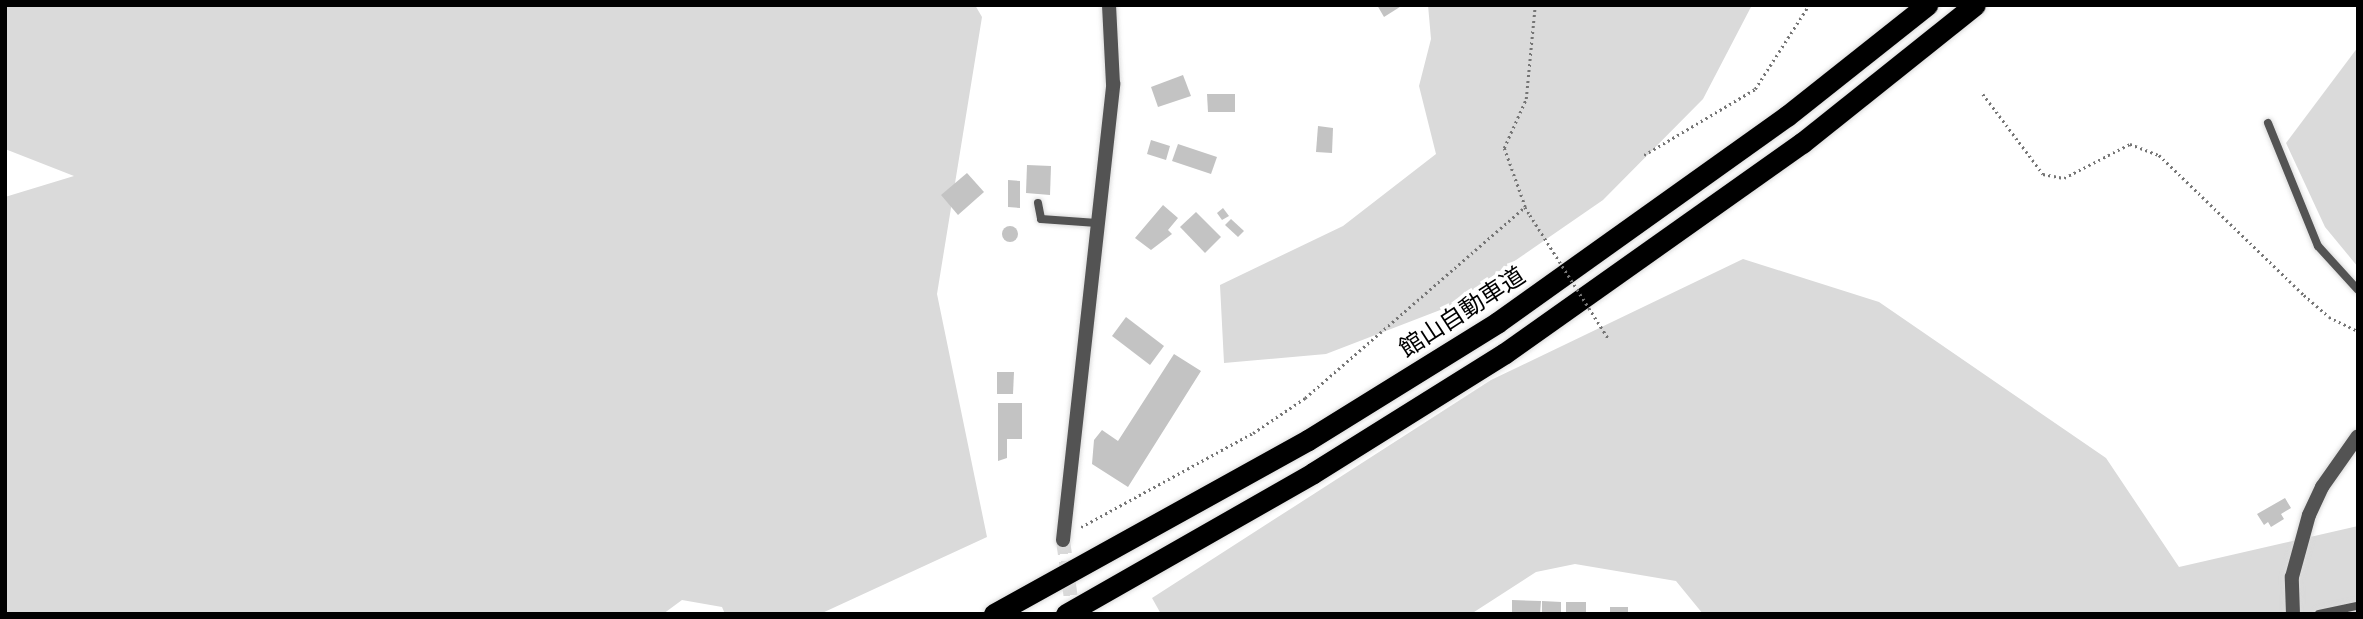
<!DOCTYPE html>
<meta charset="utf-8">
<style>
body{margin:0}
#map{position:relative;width:2363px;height:619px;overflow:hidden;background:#fff;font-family:"PT Sans","Noto Sans JP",sans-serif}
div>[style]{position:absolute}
.green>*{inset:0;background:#dadada}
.building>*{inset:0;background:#c3c3c3}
.round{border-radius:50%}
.tertiary-tunnel>*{height:14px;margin-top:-7px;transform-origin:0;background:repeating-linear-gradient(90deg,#d9d9d9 0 14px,transparent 0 21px)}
.path>*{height:2.5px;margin-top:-1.25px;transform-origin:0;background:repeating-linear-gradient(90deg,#757575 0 2px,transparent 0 5.5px)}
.roads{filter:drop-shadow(0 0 2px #dbdbdb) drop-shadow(0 0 2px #dbdbdb)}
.service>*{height:8px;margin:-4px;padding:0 4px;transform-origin:4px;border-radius:4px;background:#535353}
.tertiary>*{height:14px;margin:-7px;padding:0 7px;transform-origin:7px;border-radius:7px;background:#535353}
.motorway>*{height:21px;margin:-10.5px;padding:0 10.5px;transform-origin:10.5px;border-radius:10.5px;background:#000}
.path-bridge>*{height:2.5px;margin-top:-1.25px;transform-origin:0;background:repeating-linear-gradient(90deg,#757575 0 2px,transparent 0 5.5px)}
span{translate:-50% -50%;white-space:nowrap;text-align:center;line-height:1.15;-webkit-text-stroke:7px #fff;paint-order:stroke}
.street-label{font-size:24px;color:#000}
.frame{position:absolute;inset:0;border:7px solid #000;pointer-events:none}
</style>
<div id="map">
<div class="green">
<i style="clip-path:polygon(5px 5px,975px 5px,982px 17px,937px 294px,987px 537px,820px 614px,725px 614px,722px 607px,682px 600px,663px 614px,5px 614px,5px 197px,74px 176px,5px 149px)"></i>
<i style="clip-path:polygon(1428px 5px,1752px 5px,1703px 99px,1603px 200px,1448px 307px,1326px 354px,1224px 363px,1220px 285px,1343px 226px,1436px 154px,1419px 86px,1431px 39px)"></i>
<i style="clip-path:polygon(2358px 47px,2358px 267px,2325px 227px,2286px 143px)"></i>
<i style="clip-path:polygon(1743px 259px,1879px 302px,2106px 458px,2179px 567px,2358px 526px,2358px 614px,1703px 614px,1676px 581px,1575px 564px,1536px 572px,1471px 614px,1161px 614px,1152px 598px,1491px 380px)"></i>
</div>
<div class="building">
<i style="clip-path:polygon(1377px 5px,1403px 5px,1384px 17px)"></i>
<i style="clip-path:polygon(1183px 75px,1191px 96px,1158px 107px,1151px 87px)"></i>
<i style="clip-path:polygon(1207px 94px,1235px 94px,1235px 112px,1208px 112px)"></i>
<i style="clip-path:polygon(1318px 126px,1333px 128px,1332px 153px,1316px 152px)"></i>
<i style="clip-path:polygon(1151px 140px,1170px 146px,1166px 160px,1147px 154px)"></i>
<i style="clip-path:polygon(1178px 144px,1217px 157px,1211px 174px,1172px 161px)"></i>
<i style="clip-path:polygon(1027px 165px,1051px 166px,1050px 195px,1026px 193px)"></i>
<i style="clip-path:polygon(967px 173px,984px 192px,958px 215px,941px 195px)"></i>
<i style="clip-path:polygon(1008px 180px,1020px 181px,1020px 208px,1008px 207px)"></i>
<i style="clip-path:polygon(1163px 205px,1178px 218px,1168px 230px,1172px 234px,1151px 250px,1135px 238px)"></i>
<i style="clip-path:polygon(1223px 208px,1229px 216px,1222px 220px,1217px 213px)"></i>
<i style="clip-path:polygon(1196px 212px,1221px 237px,1205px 253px,1180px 227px)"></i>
<i style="clip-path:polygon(1231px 219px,1244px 231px,1238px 237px,1225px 225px)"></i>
<i class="round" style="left:1002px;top:226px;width:16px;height:16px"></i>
<i style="clip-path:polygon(1126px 317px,1164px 346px,1150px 365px,1112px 336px)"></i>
<i style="clip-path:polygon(1174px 354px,1201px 371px,1128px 487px,1092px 464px,1094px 440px,1102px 430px,1118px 441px)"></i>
<i style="clip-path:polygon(997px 372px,1014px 372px,1013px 394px,997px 394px)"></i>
<i style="clip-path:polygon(998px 403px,1022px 403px,1022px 439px,1007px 439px,1007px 458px,998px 461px)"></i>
<i style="clip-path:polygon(2285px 498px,2291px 508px,2281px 514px,2284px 519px,2271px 527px,2268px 522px,2264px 525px,2257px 514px)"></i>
<i style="clip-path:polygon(1512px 600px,1541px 601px,1540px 614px,1512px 614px)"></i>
<i style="clip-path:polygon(1542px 601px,1561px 602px,1561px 614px,1542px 614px)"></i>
<i style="clip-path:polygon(1566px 602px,1586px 602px,1586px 614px,1566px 614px)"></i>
<i style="clip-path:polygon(1610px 607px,1628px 607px,1628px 614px,1610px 614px)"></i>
</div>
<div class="tertiary-tunnel">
<i style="left:1063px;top:540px;width:75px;rotate:82.3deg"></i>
</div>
<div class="path">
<i style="left:1983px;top:94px;width:100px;rotate:53.1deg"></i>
<i style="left:2043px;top:174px;width:21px;rotate:11deg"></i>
<i style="left:2064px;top:178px;width:74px;rotate:-27.3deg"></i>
<i style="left:2130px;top:144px;width:31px;rotate:21deg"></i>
<i style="left:2159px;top:155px;width:202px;rotate:44deg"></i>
<i style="left:2304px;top:295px;width:33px;rotate:41deg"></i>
<i style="left:2329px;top:317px;width:32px;rotate:26deg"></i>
<i style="left:1644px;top:155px;width:129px;rotate:-30.7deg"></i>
<i style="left:1755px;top:89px;width:100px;rotate:-57.3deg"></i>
<i style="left:1525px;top:207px;width:63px;rotate:-109.6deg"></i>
<i style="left:1504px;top:148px;width:54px;rotate:-65.8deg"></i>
<i style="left:1526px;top:99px;width:94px;rotate:-84.5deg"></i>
<i style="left:1081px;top:527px;width:196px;rotate:-28.7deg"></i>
<i style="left:1253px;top:433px;width:63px;rotate:-33.9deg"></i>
<i style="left:1305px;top:398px;width:291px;rotate:-41deg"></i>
<i style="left:1525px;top:207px;width:9px;rotate:58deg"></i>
</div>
<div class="roads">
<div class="service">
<i style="left:2268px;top:123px;width:133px;rotate:67.9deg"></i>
<i style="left:2318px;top:246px;width:59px;rotate:47.7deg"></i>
<i style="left:1038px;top:203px;width:16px;rotate:79deg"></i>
<i style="left:1041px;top:219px;width:56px;rotate:4.1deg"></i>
<i style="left:2319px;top:614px;width:40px;rotate:-12deg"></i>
</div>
<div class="tertiary">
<i style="left:1063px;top:540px;width:459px;rotate:-83.7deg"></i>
<i style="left:1113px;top:84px;width:79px;rotate:-92.9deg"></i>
<i style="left:2293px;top:614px;width:37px;rotate:-92deg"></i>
<i style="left:2292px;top:577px;width:64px;rotate:-74.7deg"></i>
<i style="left:2309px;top:515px;width:31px;rotate:-65deg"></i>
<i style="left:2322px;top:487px;width:62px;rotate:-54.8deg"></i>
</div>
<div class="motorway">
<i style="left:994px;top:614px;width:359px;rotate:-29deg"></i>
<i style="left:1308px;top:440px;width:224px;rotate:-31.8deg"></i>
<i style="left:1498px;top:322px;width:355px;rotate:-35.5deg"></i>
<i style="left:1787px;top:116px;width:179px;rotate:-38.4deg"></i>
<i style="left:1066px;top:614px;width:284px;rotate:-29.7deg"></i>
<i style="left:1313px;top:473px;width:226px;rotate:-32deg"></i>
<i style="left:1505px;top:353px;width:364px;rotate:-35.3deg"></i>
<i style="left:1802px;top:143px;width:221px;rotate:-38.6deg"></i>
</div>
</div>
<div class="path-bridge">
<i style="left:1530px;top:215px;width:146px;rotate:57.6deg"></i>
</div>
<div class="street-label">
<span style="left:1462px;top:312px;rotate:-33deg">館山自動車道</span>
</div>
<div class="frame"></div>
</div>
